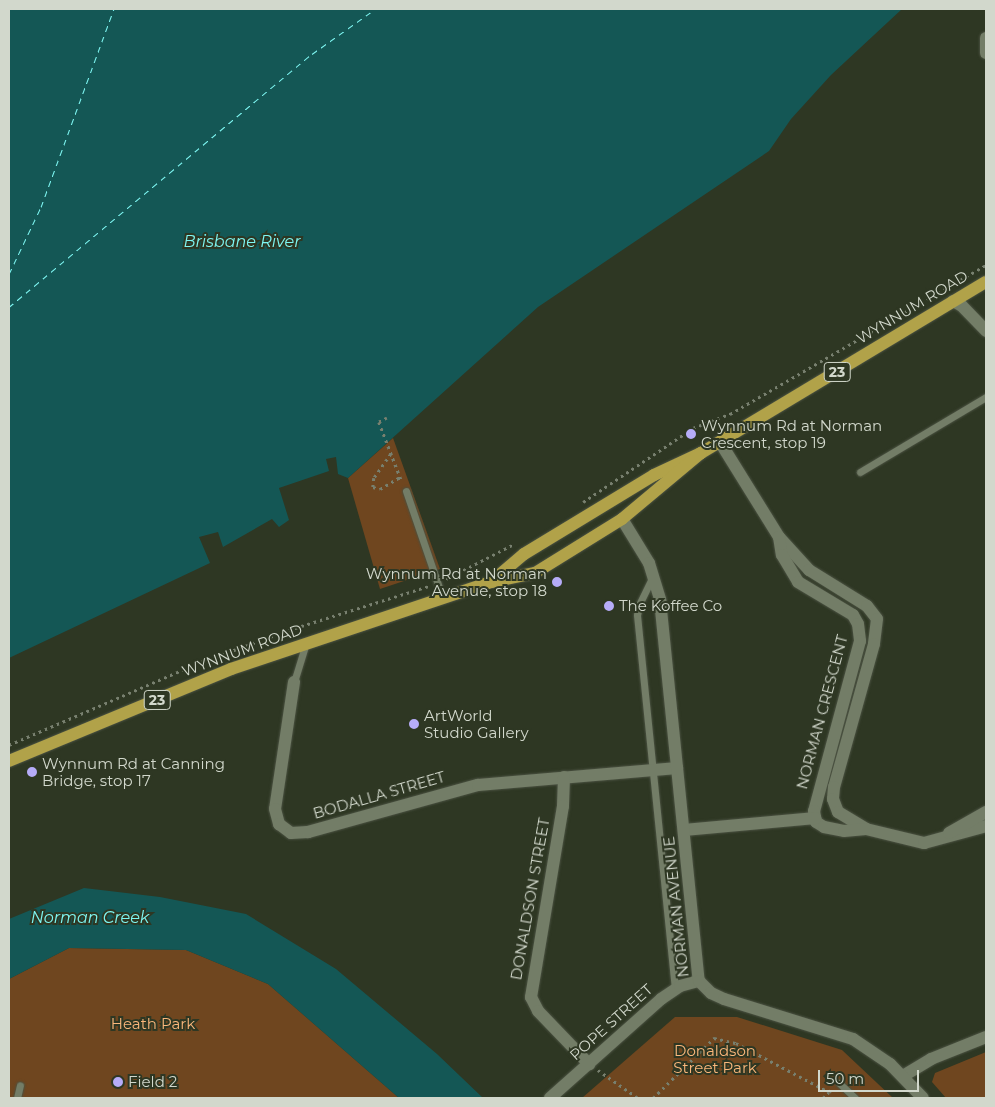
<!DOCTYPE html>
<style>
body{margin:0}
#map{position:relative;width:995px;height:1107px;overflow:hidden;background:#2e3723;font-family:Montserrat,sans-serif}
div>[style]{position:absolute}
.green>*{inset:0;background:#6f461f}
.water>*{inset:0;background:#145755}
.ferry>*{height:1px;margin-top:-0.5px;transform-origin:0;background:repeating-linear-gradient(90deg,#7ef7f3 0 6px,transparent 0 11px)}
.path>*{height:2.5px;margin-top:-1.25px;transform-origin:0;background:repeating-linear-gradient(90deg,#78806f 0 2.5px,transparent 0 6.5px)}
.roads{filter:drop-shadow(0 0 1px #4b5242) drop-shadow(0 0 1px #4b5242)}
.service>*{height:7px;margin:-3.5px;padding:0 3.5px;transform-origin:3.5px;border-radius:3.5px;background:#737d67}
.minor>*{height:12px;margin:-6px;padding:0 6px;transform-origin:6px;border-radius:6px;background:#737d67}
.tertiary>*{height:12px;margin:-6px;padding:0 6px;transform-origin:6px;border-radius:6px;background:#737d67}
.primary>*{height:12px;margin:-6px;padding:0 6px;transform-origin:6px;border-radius:6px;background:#b1a249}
.dots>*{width:14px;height:14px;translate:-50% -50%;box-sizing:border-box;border:2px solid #2e3723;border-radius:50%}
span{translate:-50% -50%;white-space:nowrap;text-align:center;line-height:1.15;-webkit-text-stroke:4px #2e3723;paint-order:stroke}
.shield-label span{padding:1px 4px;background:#2e3723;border:1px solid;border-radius:4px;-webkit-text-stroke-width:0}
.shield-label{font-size:14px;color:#d2d8cc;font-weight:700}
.street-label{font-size:15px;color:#d2d8cc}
.poi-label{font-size:15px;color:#d2d8cc}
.left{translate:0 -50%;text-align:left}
.right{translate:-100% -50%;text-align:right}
.park-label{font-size:15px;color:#fbb77b}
.water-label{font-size:16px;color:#7ef7f3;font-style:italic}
.frame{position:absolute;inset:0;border:10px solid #d2d8cc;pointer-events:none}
.scale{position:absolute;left:818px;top:1070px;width:101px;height:22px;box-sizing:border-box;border:2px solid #d2d8cc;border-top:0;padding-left:6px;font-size:15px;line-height:18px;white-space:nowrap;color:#d2d8cc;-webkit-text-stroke:4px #2e3723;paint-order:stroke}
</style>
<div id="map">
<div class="green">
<i style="clip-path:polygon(393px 438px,440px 569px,380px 589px,348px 478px)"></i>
<i style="clip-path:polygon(69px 948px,186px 950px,268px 984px,399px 1098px,9px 1098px,9px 979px)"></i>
<i style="clip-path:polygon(675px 1017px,737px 1017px,842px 1050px,893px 1098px,582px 1098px)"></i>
<i style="clip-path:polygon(986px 1052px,986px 1098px,946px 1098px,932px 1082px,935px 1073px)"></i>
</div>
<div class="water">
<i style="clip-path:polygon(9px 9px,902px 9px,831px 75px,791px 119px,769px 151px,538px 307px,348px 478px,338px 474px,336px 457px,326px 459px,329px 471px,279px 488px,289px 520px,279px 527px,272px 519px,223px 547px,218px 532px,199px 537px,210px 563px,9px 658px)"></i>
<i style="clip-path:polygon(84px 888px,160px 897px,246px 914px,336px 969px,437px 1054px,483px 1098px,399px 1098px,268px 984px,186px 950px,69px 948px,9px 979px,9px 919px)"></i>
</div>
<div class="ferry">
<i style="left:9px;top:274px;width:74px;rotate:-64.5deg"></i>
<i style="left:41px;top:207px;width:211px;rotate:-69.8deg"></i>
<i style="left:9px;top:307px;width:395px;rotate:-39.9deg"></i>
<i style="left:312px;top:54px;width:77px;rotate:-35.5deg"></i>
</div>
<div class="path">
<i style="left:387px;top:418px;width:9px;rotate:153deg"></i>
<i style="left:379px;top:422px;width:64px;rotate:69deg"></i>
<i style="left:391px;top:454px;width:29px;rotate:125deg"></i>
<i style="left:374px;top:478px;width:9px;rotate:96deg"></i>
<i style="left:373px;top:487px;width:7px;rotate:16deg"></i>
<i style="left:380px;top:489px;width:23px;rotate:-31deg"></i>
<i style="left:583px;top:502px;width:133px;rotate:-33.9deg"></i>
<i style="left:693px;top:428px;width:40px;rotate:-21deg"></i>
<i style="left:730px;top:414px;width:296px;rotate:-30.2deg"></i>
<i style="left:446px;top:579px;width:76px;rotate:-27.2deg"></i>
<i style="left:9px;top:745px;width:211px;rotate:-23.4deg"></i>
<i style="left:203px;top:661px;width:98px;rotate:-19.7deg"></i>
<i style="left:295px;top:628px;width:140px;rotate:-17.4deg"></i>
<i style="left:598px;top:1070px;width:49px;rotate:35deg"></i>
<i style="left:653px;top:1098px;width:86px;rotate:-44.5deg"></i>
<i style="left:714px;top:1038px;width:23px;rotate:13deg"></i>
<i style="left:736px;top:1043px;width:105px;rotate:27.8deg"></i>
<i style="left:829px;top:1092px;width:4px;rotate:-45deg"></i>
<i style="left:823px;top:1098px;width:8px;rotate:-45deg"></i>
</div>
<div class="roads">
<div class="service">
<i style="left:860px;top:472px;width:147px;rotate:-30.8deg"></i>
<i style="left:406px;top:491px;width:114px;rotate:71.1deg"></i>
<i style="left:653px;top:576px;width:32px;rotate:116deg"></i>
<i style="left:639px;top:605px;width:10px;rotate:101deg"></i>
<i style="left:637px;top:615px;width:375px;rotate:84.2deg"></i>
<i style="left:294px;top:682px;width:41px;rotate:-72.9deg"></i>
<i style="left:839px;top:1083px;width:22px;rotate:43deg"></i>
<i style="left:17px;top:1098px;width:13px;rotate:-77deg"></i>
</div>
<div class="minor">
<i style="left:986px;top:38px;width:15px;rotate:90deg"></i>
<i style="left:953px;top:301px;width:10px;rotate:29deg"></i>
<i style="left:962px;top:306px;width:35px;rotate:46deg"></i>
<i style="left:720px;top:442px;width:112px;rotate:58.2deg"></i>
<i style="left:779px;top:537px;width:45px;rotate:47.7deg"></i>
<i style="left:809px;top:570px;width:68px;rotate:31.8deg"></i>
<i style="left:867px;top:606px;width:16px;rotate:52deg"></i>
<i style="left:877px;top:619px;width:25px;rotate:97deg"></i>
<i style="left:874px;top:644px;width:148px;rotate:105.6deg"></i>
<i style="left:834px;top:787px;width:12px;rotate:95deg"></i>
<i style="left:833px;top:799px;width:14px;rotate:69deg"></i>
<i style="left:838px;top:812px;width:33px;rotate:31deg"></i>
<i style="left:866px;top:829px;width:60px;rotate:13.6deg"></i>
<i style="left:924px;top:843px;width:64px;rotate:-15.3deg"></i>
<i style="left:779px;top:537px;width:18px;rotate:81deg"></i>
<i style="left:782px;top:555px;width:31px;rotate:59deg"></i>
<i style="left:798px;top:582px;width:64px;rotate:31deg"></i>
<i style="left:853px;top:615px;width:10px;rotate:61deg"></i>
<i style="left:858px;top:624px;width:17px;rotate:83deg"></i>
<i style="left:860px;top:641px;width:176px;rotate:105.1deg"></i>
<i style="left:814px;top:811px;width:11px;rotate:80deg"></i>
<i style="left:816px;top:822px;width:9px;rotate:32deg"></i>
<i style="left:824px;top:827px;width:20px;rotate:11deg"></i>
<i style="left:844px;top:831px;width:22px;rotate:-5deg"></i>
<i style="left:294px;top:682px;width:128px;rotate:98.5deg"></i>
<i style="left:275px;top:809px;width:16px;rotate:75deg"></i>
<i style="left:279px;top:824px;width:15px;rotate:37deg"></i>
<i style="left:291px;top:833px;width:17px;rotate:-3deg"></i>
<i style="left:308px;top:832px;width:176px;rotate:-15.5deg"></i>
<i style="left:478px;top:785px;width:200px;rotate:-4.9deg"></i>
<i style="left:564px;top:777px;width:29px;rotate:92deg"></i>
<i style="left:563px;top:806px;width:194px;rotate:99.5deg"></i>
<i style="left:531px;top:997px;width:16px;rotate:63deg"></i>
<i style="left:538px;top:1011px;width:74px;rotate:46.1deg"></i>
<i style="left:684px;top:830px;width:132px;rotate:-5.2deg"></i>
<i style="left:949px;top:833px;width:43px;rotate:-29.6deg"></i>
<i style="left:903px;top:1076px;width:33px;rotate:-31deg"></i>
<i style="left:931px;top:1059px;width:59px;rotate:-21.8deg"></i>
<i style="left:550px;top:1098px;width:149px;rotate:-41.7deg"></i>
<i style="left:661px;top:999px;width:23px;rotate:-34deg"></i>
<i style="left:680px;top:986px;width:20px;rotate:-15deg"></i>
</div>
<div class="tertiary">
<i style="left:622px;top:519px;width:52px;rotate:58.5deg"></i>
<i style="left:649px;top:563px;width:39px;rotate:73deg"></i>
<i style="left:660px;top:600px;width:383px;rotate:84.2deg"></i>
<i style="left:699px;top:981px;width:17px;rotate:45deg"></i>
<i style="left:711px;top:993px;width:14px;rotate:25deg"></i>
<i style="left:724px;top:999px;width:135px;rotate:17.2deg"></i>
<i style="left:853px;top:1039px;width:45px;rotate:34deg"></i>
<i style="left:890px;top:1064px;width:47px;rotate:45.9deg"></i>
</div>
<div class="primary">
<i style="left:491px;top:582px;width:43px;rotate:-40.3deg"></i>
<i style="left:524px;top:554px;width:152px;rotate:-31.3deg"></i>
<i style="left:654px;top:475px;width:52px;rotate:-25.1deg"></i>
<i style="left:701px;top:453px;width:332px;rotate:-31deg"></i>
<i style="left:9px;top:761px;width:240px;rotate:-22.5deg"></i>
<i style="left:231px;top:669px;width:274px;rotate:-18.5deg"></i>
<i style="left:491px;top:582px;width:45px;rotate:-11.6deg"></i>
<i style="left:535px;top:573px;width:102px;rotate:-31.8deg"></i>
<i style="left:622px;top:519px;width:103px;rotate:-39.9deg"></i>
</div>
</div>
<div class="dots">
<i style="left:691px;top:434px;background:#b6acf8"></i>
<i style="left:557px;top:582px;background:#b6acf8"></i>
<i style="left:609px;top:606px;background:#b6acf8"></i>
<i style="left:414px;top:724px;background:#b6acf8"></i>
<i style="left:32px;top:772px;background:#b6acf8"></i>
<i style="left:118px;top:1082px;background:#b6acf8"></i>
</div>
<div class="shield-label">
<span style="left:837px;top:372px">23</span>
<span style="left:157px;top:700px">23</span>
</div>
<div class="street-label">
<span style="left:912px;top:307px;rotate:-31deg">WYNNUM ROAD</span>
<span style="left:242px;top:650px;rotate:-20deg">WYNNUM ROAD</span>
<span style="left:822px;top:712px;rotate:-75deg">NORMAN CRESCENT</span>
<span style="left:379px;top:795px;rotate:-16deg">BODALLA STREET</span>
<span style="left:530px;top:899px;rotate:-80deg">DONALDSON STREET</span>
<span style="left:676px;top:907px;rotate:-96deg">NORMAN AVENUE</span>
<span style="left:611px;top:1022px;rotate:-42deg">POPE STREET</span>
</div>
<div class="poi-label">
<span class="left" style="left:701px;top:434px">Wynnum Rd at Norman<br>Crescent, stop 19</span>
<span class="right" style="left:547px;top:582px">Wynnum Rd at Norman<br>Avenue, stop 18</span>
<span class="left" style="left:619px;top:606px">The Koffee Co</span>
<span class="left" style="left:424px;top:724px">ArtWorld<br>Studio Gallery</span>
<span class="left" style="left:42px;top:772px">Wynnum Rd at Canning<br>Bridge, stop 17</span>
<span class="left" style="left:128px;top:1082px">Field 2</span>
</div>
<div class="park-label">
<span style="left:153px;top:1024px">Heath Park</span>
<span style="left:715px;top:1059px">Donaldson<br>Street Park</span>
</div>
<div class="water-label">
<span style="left:242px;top:242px">Brisbane River</span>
<span style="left:90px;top:918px">Norman Creek</span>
</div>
<div class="frame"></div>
<div class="scale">50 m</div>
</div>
